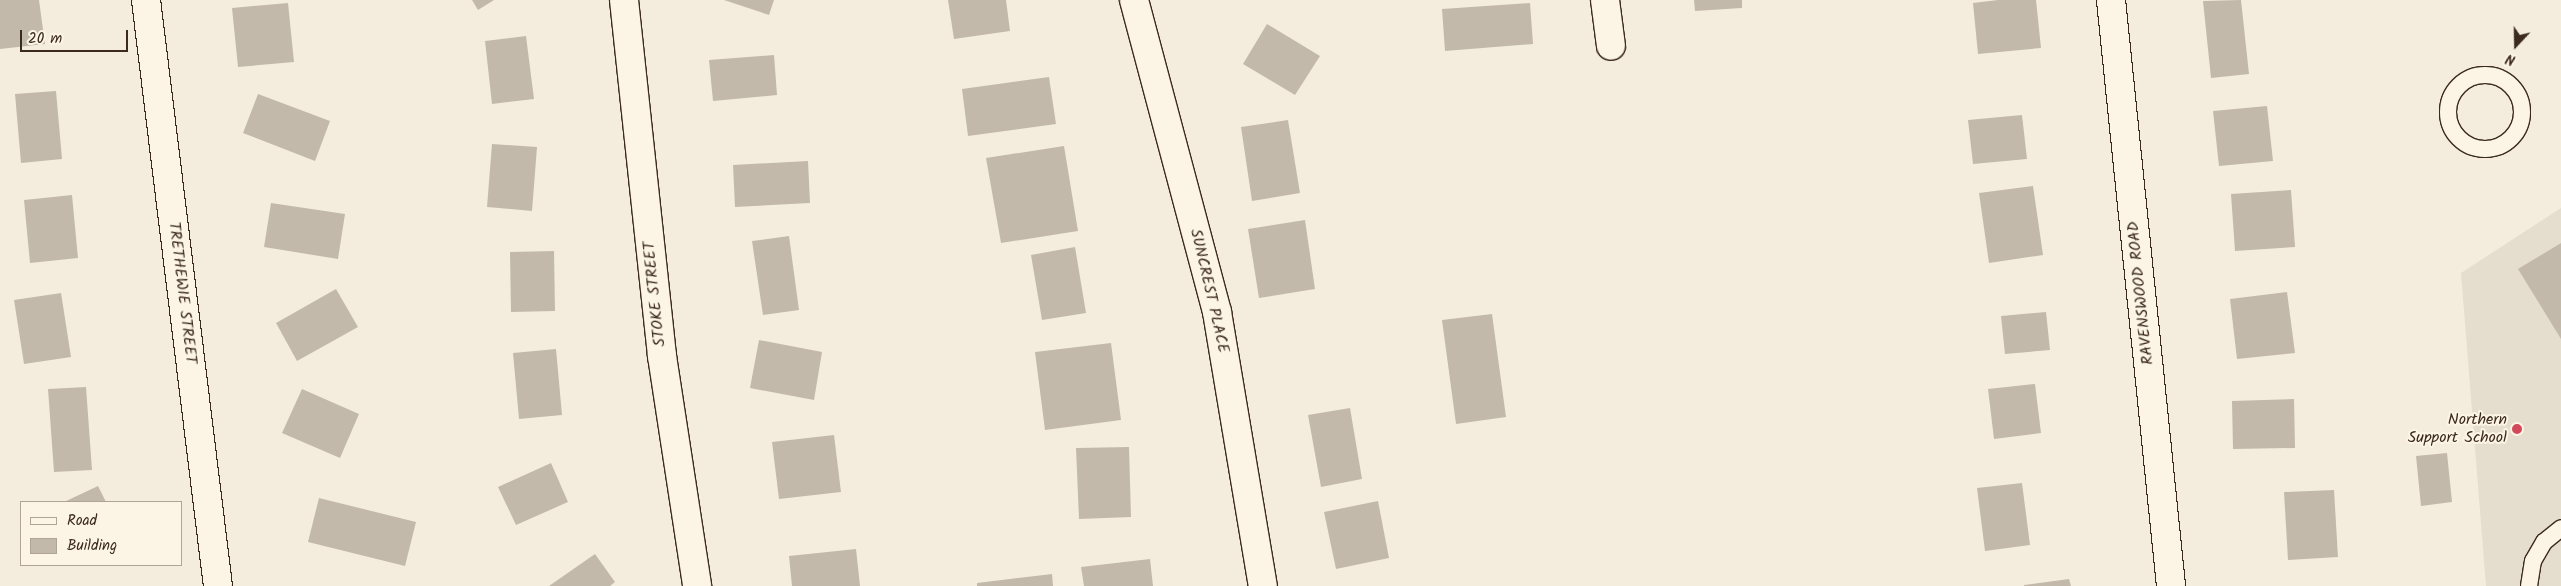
<!DOCTYPE html>
<style>
body{margin:0}
#map{position:relative;width:2561px;height:586px;overflow:hidden;background:#f4eddd;font-family:Kalam,sans-serif}
div>[style]{position:absolute}
[style*='--x']{left:calc(var(--x)*1px);top:calc(var(--y)*1px);width:calc(var(--w)*1px);rotate:calc(var(--a)*1deg)}
.built>*{inset:0;background:#e5ddce}
.building>*{inset:0;background:#c3b9aa}
.roads{filter:drop-shadow(1px 0 #3b2a1e) drop-shadow(-1px 0 #3b2a1e) drop-shadow(0 1px #3b2a1e) drop-shadow(0 -1px #3b2a1e)}
.service>*{height:16px;margin:-8px;padding:0 8px;transform-origin:8px;border-radius:8px;background:#fcf5e5}
.service>.ring{margin:-8px;padding:0;box-sizing:content-box;background:none;border:16px solid #fcf5e5;border-radius:50%}
.minor>*{height:28px;margin:-14px;padding:0 14px;transform-origin:14px;border-radius:14px;background:#fcf5e5}
.tertiary>*{height:28px;margin:-14px;padding:0 14px;transform-origin:14px;border-radius:14px;background:#fcf5e5}
.dots>*{width:14px;height:14px;translate:-50% -50%;box-sizing:border-box;border:2px solid #fcf5e5;border-radius:50%}
span{translate:-50% -50%;white-space:nowrap;text-align:center;line-height:1.15;-webkit-text-stroke:4px #fcf5e5;paint-order:stroke}
.street-label{font-size:16px;color:#3b2a1e}
.poi-label{font-size:16px;color:#3b2a1e}
.right{translate:-100% -50%;text-align:right}
.legend{position:absolute;left:20px;top:501px;width:162px;height:65px;box-sizing:border-box;background:#fcf5e5;border:1px solid #afa495;margin:0;padding:6px 9px;list-style:none;font-size:15px;color:#3b2a1e}
.legend li{display:flex;align-items:center;gap:10px;height:25px}
.legend b{width:25px;border:1px solid #afa495}
.north{position:absolute;left:2491px;top:20px;width:50px;height:50px;-webkit-text-stroke:4px #fcf5e5;paint-order:stroke;rotate:201deg;font-size:14px;font-weight:700;line-height:20px;text-align:center;color:#3b2a1e}
.north::after{content:'';display:block;margin:auto;width:18px;height:22px;background:#3b2a1e;clip-path:polygon(50% 0,100% 100%,50% 72%,0 100%)}
.scale{position:absolute;left:20px;top:30px;width:108px;height:22px;box-sizing:border-box;border:2px solid #3b2a1e;border-top:0;padding-left:6px;font-size:15px;line-height:18px;white-space:nowrap;color:#3b2a1e;-webkit-text-stroke:4px #fcf5e5;paint-order:stroke}
</style>
<div id="map">
<div class="built">
<div style="clip-path:polygon(2561px 208px,2561px 586px,2486px 586px,2461px 273px)"></div>
</div>
<div class="building">
<div style="clip-path:polygon(0 0,39px 0,45px 44px,0 49px)"></div>
<div style="clip-path:polygon(472px 0,494px 0,478px 10px)"></div>
<div style="clip-path:polygon(724px 0,774px 0,769px 15px)"></div>
<div style="clip-path:polygon(948px 0,1006px 0,1010px 31px,954px 39px)"></div>
<div style="clip-path:polygon(1694px 0,1742px 0,1742px 8px,1695px 11px)"></div>
<div style="clip-path:polygon(1998px 0,2036px 0,2041px 48px,1978px 54px,1973px 3px)"></div>
<div style="clip-path:polygon(2241px 0,2249px 74px,2211px 78px,2203px 1px)"></div>
<div style="clip-path:polygon(288px 3px,294px 62px,238px 67px,232px 8px)"></div>
<div style="clip-path:polygon(1530px 3px,1533px 44px,1445px 51px,1442px 9px)"></div>
<div style="clip-path:polygon(1267px 24px,1320px 56px,1295px 95px,1243px 64px)"></div>
<div style="clip-path:polygon(526px 36px,534px 99px,492px 104px,485px 41px)"></div>
<div style="clip-path:polygon(774px 55px,777px 95px,713px 101px,709px 60px)"></div>
<div style="clip-path:polygon(1049px 77px,1056px 124px,968px 136px,962px 89px)"></div>
<div style="clip-path:polygon(56px 91px,62px 159px,21px 163px,15px 94px)"></div>
<div style="clip-path:polygon(258px 94px,330px 121px,315px 161px,243px 133px)"></div>
<div style="clip-path:polygon(2267px 106px,2273px 161px,2219px 166px,2213px 111px)"></div>
<div style="clip-path:polygon(2022px 115px,2027px 159px,1973px 164px,1968px 120px)"></div>
<div style="clip-path:polygon(1288px 120px,1300px 193px,1252px 201px,1241px 127px)"></div>
<div style="clip-path:polygon(492px 144px,537px 147px,532px 211px,487px 207px)"></div>
<div style="clip-path:polygon(1064px 146px,1078px 231px,1001px 243px,986px 158px)"></div>
<div style="clip-path:polygon(808px 161px,810px 203px,735px 207px,733px 165px)"></div>
<div style="clip-path:polygon(2033px 186px,2043px 255px,1989px 263px,1979px 193px)"></div>
<div style="clip-path:polygon(2291px 190px,2295px 247px,2235px 251px,2231px 194px)"></div>
<div style="clip-path:polygon(72px 195px,78px 258px,30px 263px,24px 200px)"></div>
<div style="clip-path:polygon(271px 203px,345px 214px,338px 259px,264px 247px)"></div>
<div style="clip-path:polygon(1305px 220px,1315px 289px,1259px 298px,1248px 229px)"></div>
<div style="clip-path:polygon(789px 236px,799px 310px,763px 315px,752px 241px)"></div>
<div style="clip-path:polygon(2561px 243px,2561px 339px,2518px 269px)"></div>
<div style="clip-path:polygon(1075px 247px,1086px 313px,1042px 320px,1031px 255px)"></div>
<div style="clip-path:polygon(554px 251px,555px 311px,511px 312px,510px 252px)"></div>
<div style="clip-path:polygon(336px 289px,358px 327px,297px 361px,276px 323px)"></div>
<div style="clip-path:polygon(2287px 292px,2295px 353px,2237px 359px,2230px 299px)"></div>
<div style="clip-path:polygon(61px 293px,71px 357px,24px 364px,14px 300px)"></div>
<div style="clip-path:polygon(2046px 312px,2050px 350px,2005px 354px,2001px 316px)"></div>
<div style="clip-path:polygon(1492px 314px,1506px 417px,1456px 424px,1442px 320px)"></div>
<div style="clip-path:polygon(759px 340px,822px 352px,814px 400px,750px 388px)"></div>
<div style="clip-path:polygon(1111px 343px,1121px 420px,1045px 430px,1035px 352px)"></div>
<div style="clip-path:polygon(556px 349px,562px 415px,519px 419px,513px 353px)"></div>
<div style="clip-path:polygon(2035px 384px,2041px 433px,1994px 439px,1988px 389px)"></div>
<div style="clip-path:polygon(86px 387px,92px 470px,54px 472px,48px 389px)"></div>
<div style="clip-path:polygon(302px 389px,359px 414px,340px 458px,282px 433px)"></div>
<div style="clip-path:polygon(2294px 399px,2295px 448px,2233px 449px,2232px 401px)"></div>
<div style="clip-path:polygon(1350px 408px,1362px 479px,1321px 487px,1308px 415px)"></div>
<div style="clip-path:polygon(834px 435px,841px 492px,779px 499px,772px 442px)"></div>
<div style="clip-path:polygon(1129px 447px,1131px 517px,1079px 519px,1076px 448px)"></div>
<div style="clip-path:polygon(2447px 453px,2452px 502px,2421px 506px,2416px 456px)"></div>
<div style="clip-path:polygon(551px 463px,568px 502px,516px 525px,498px 487px)"></div>
<div style="clip-path:polygon(2022px 483px,2030px 545px,1985px 551px,1977px 488px)"></div>
<div style="clip-path:polygon(98px 486px,106px 502px,64px 502px)"></div>
<div style="clip-path:polygon(2334px 490px,2338px 557px,2288px 560px,2284px 492px)"></div>
<div style="clip-path:polygon(319px 498px,416px 522px,405px 566px,308px 542px)"></div>
<div style="clip-path:polygon(1378px 501px,1389px 558px,1336px 569px,1324px 512px)"></div>
<div style="clip-path:polygon(856px 549px,860px 586px,792px 586px,789px 556px)"></div>
<div style="clip-path:polygon(595px 554px,615px 582px,610px 586px,549px 586px)"></div>
<div style="clip-path:polygon(1150px 559px,1153px 586px,1084px 586px,1081px 567px)"></div>
<div style="clip-path:polygon(1052px 574px,1053px 586px,977px 586px,977px 583px)"></div>
<div style="clip-path:polygon(2069px 579px,2071px 586px,2024px 586px,2024px 585px)"></div>
</div>
<div class="roads">
<div class="service">
<div class="ring" style="left:2448px;top:75px;width:58px;height:58px"></div>
<div style="--x:2529;--y:586;--w:25;--a:-81"></div>
<div style="--x:2533;--y:561;--w:22;--a:-60"></div>
<div style="--x:2544;--y:542;--w:22;--a:-39"></div>
</div>
<div class="minor">
<div style="--x:146;--y:0;--w:590;--a:83"></div>
<div style="--x:624;--y:0;--w:358;--a:83.9"></div>
<div style="--x:662;--y:356;--w:233;--a:81.3"></div>
<div style="--x:1134;--y:0;--w:323;--a:75.1"></div>
<div style="--x:1217;--y:312;--w:278;--a:80.5"></div>
<div style="--x:1605;--y:0;--w:46;--a:82.6"></div>
</div>
<div class="tertiary">
<div style="--x:2111;--y:0;--w:589;--a:84.15"></div>
</div>
</div>
<div class="dots">
<div style="left:2517px;top:429px;background:#d1495b"></div>
</div>
<div class="street-label">
<span style="left:1209px;top:291px;rotate:77deg">SUNCREST PLACE</span>
<span style="left:182px;top:293px;rotate:83deg">TRETHEWIE STREET</span>
<span style="left:2141px;top:293px;rotate:-96deg">RAVENSWOOD ROAD</span>
<span style="left:655px;top:294px;rotate:-96deg">STOKE STREET</span>
</div>
<div class="poi-label">
<span class="right" style="left:2507px;top:429px">Northern<br>Support School</span>
</div>
<ul class="legend">
<li><b style="height:6px;background:#fcf5e5"></b>Road</li>
<li><b style="height:14px;background:#c3b9aa"></b>Building</li>
</ul>
<div class="north">N</div>
<div class="scale">20 m</div>
</div>
